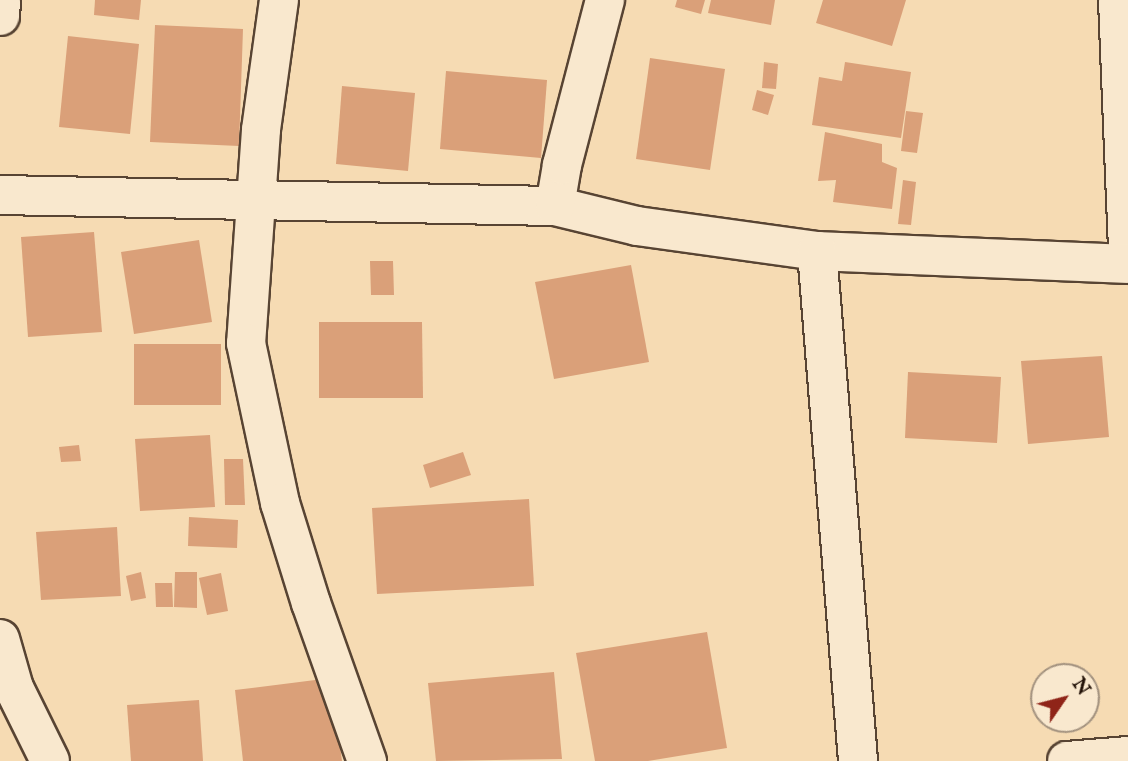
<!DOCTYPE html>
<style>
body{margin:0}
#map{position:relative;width:1128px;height:761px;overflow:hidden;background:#f6dbb3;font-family:"IM FELL English",serif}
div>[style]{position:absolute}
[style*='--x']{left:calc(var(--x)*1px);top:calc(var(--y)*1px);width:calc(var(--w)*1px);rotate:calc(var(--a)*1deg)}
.building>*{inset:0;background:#daa079}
.roads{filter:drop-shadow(2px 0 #584433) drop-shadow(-2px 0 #584433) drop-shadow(0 2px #584433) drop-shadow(0 -2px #584433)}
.street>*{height:38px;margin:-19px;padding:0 19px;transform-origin:19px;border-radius:19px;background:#f9e8ce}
span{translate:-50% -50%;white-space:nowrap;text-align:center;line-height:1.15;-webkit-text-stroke:7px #f9e8ce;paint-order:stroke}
.north{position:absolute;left:1030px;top:663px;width:70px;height:70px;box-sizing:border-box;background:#f9e8ce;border:2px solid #a3927f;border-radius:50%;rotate:55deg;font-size:19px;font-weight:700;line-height:28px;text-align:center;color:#231208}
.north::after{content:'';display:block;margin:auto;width:24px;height:32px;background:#8f2418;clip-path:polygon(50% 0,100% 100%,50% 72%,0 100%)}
</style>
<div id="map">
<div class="building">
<div style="clip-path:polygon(95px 0,141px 0,139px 20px,94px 15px)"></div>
<div style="clip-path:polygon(677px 0,705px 0,701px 14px,675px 7px)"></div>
<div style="clip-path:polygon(711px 0,775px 0,771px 25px,708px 13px)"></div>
<div style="clip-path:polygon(823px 0,906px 0,892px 46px,816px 23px)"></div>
<div style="clip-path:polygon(155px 25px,243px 29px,239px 146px,150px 142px)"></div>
<div style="clip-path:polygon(68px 36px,139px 44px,130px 134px,59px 127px)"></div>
<div style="clip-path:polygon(650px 58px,725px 69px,710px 170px,636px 159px)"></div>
<div style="clip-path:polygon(764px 62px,778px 64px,776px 89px,762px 88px)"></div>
<div style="clip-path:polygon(845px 62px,911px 72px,901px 138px,812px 125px,819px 77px,842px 81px)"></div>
<div style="clip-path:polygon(446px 71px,547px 80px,541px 158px,440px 149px)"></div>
<div style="clip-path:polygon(342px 86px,415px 93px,408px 171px,336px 164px)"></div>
<div style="clip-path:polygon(757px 90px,774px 95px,768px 115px,752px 110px)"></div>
<div style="clip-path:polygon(906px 111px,923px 113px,917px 153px,901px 151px)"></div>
<div style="clip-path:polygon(825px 132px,882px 144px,882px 162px,897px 168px,892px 209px,833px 202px,836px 180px,818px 181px)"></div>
<div style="clip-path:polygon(903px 180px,916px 182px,911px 225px,898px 224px)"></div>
<div style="clip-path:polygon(94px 232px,102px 332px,28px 337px,21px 237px)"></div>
<div style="clip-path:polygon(199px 240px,212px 322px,134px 334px,121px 252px)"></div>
<div style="clip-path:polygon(370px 261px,393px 261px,394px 295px,371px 295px)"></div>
<div style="clip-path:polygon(631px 265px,649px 362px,554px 379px,535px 282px)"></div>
<div style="clip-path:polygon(319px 322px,422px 322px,423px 398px,319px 398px)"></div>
<div style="clip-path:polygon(134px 344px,221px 344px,221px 405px,134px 405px)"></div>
<div style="clip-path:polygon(1102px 356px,1109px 437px,1028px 444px,1021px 361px)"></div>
<div style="clip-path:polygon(908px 372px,1001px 377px,997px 443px,905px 438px)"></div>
<div style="clip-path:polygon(210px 435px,215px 507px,140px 511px,135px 439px)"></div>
<div style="clip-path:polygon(79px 445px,81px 461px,61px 462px,59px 447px)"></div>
<div style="clip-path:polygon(463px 452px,471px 475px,430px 488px,423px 465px)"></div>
<div style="clip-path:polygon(224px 459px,243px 459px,245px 505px,225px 505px)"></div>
<div style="clip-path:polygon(529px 499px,534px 586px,377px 594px,372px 508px)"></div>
<div style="clip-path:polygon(189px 517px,238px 520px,237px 548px,188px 546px)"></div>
<div style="clip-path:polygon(117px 527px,121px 596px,41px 600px,36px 532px)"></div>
<div style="clip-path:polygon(141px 572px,146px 598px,131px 601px,126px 576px)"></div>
<div style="clip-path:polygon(175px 572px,197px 572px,197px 608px,174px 607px)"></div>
<div style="clip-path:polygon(221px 573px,228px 611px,207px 615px,199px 578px)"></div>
<div style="clip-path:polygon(155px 583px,172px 583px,173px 607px,156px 607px)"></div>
<div style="clip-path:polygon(707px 632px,727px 748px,648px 761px,595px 761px,576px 653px)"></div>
<div style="clip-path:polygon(554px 672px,562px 759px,436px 761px,428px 683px)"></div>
<div style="clip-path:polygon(331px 678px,342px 761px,243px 761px,235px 690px)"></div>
<div style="clip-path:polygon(199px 700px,203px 761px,131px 761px,127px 705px)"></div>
</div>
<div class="roads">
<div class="street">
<div style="--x:279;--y:0;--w:131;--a:97.9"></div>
<div style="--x:261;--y:130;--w:214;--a:94"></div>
<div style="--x:246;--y:343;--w:164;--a:78"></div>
<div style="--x:280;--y:503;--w:105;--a:72.8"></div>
<div style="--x:311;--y:603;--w:168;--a:70.5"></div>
<div style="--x:1118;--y:0;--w:244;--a:87.7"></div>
<div style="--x:0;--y:16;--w:16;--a:-86"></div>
<div style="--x:0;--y:195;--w:555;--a:1.14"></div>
<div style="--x:555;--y:206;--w:84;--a:13.7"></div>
<div style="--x:637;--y:226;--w:182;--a:7.9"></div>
<div style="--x:817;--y:251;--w:311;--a:2.4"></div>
<div style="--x:555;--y:206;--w:42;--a:-80.3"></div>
<div style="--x:562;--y:165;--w:171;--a:-75.4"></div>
<div style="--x:817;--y:251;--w:512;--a:85.4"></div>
<div style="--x:0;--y:639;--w:51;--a:74.1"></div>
<div style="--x:14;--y:688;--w:81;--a:63.7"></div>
<div style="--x:1067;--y:761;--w:61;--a:-4.7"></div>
</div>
</div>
<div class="north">N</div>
</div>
